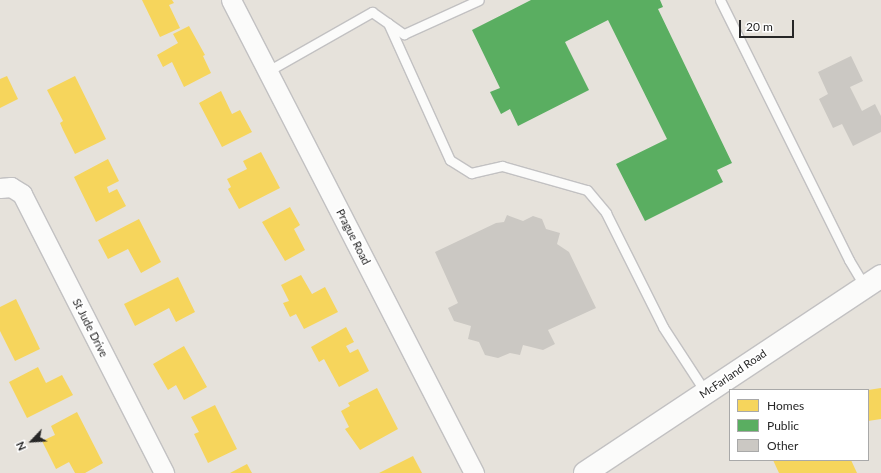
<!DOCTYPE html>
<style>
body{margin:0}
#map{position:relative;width:881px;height:473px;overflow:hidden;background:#e6e2db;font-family:Lato,sans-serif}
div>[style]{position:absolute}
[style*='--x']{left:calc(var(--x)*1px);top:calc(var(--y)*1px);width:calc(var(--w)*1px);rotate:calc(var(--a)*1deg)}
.homes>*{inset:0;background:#f6d55c}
.public>*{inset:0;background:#5aae61}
.building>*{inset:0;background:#cbc8c3}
.roads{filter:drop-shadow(1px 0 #c2c1c2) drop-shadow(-1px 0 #c2c1c2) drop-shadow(0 1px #c2c1c2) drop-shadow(0 -1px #c2c1c2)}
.service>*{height:9px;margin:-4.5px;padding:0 4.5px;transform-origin:4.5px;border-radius:4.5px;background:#fbfbfa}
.minor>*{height:19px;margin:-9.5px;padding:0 9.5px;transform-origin:9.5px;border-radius:9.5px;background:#fbfbfa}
.tertiary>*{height:22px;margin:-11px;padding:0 11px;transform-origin:11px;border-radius:11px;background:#fbfbfa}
span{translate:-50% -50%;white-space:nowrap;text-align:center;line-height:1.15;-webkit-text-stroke:4px #fff;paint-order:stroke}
.street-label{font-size:11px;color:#272727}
.legend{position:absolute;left:729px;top:389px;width:140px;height:72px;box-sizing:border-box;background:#fff;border:1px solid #a9a9a9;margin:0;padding:5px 7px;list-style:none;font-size:12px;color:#272727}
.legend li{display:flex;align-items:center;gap:8px;height:20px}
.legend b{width:20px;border:1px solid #a9a9a9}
.north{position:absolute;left:12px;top:421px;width:40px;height:40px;-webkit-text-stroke:3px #fff;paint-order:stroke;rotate:245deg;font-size:11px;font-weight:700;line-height:16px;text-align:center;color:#272727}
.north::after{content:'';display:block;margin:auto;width:14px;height:18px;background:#272727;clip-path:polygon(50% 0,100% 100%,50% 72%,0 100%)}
.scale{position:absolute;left:739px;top:20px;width:55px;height:18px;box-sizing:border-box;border:2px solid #272727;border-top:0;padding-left:5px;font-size:12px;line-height:14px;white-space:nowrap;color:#272727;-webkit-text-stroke:3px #fff;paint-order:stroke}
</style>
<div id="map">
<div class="homes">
<div style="clip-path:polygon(142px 0,172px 0,174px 3px,169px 5px,180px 28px,160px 37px)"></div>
<div style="clip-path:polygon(189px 26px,205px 55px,203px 56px,211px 73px,184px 87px,172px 62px,163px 67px,157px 55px,178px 43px,173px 34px)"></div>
<div style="clip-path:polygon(7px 76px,18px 99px,0 108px,0 79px)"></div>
<div style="clip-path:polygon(75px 76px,106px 139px,75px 154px,63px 130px,60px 123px,63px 121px,47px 90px)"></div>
<div style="clip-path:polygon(221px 91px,232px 114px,240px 110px,252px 132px,222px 147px,199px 103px)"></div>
<div style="clip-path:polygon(261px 152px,280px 188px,239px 209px,228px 189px,231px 187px,227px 179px,247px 169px,243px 161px)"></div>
<div style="clip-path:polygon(108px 159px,119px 181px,107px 187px,109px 193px,117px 189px,126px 206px,96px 222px,74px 177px)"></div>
<div style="clip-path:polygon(290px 207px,300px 225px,294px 229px,305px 250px,285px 261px,262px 222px)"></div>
<div style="clip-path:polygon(139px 219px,161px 262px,141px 273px,128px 249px,108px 259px,98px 240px)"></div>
<div style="clip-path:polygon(301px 275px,312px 294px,325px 287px,338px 312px,304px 329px,296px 314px,290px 317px,283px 303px,289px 301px,281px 285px)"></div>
<div style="clip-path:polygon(178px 277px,195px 312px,176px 322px,169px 308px,135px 326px,124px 304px)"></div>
<div style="clip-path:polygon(16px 299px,40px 349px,15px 361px,0 331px,0 307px)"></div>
<div style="clip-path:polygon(346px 327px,354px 342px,346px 346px,350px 353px,358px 349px,369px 371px,339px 387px,324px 359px,319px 362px,311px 347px)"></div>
<div style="clip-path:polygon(184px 346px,207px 387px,184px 400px,176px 385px,168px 390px,153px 364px)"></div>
<div style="clip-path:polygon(38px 367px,46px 383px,62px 375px,73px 395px,27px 418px,9px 382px)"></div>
<div style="clip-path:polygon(377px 388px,398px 429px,360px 450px,345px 429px,349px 427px,341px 411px,350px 406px,348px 403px)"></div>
<div style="clip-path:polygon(881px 388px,881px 419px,868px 421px,868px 390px)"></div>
<div style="clip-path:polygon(215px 405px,237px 449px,208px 463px,194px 434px,199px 432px,191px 417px)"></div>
<div style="clip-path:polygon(77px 412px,103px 463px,85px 473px,75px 473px,69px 462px,56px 469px,42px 441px,55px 435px,51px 426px)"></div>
<div style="clip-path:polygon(413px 456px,422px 473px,379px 473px)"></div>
<div style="clip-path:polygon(773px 460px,851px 460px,857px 473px,779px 473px)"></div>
<div style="clip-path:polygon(247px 464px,252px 473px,230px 473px)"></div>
</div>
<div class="public">
<div style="clip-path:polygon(531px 0,660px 0,663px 7px,658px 9px,732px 163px,717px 170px,723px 182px,645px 221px,616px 164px,667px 139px,608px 20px,565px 42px,589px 90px,518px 126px,510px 109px,501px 114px,490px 92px,500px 88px,472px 30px)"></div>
</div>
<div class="building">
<div style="clip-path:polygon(851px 56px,863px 81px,850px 87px,862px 111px,875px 104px,881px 116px,881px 132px,853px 146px,842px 124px,833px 128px,819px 99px,828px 94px,818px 72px)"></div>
<div style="clip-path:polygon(507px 215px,523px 221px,533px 216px,542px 219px,546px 229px,560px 233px,557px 244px,569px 252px,596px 308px,548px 330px,555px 344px,543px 350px,523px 345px,520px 355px,510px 353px,498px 358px,485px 355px,479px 342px,468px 339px,471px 326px,454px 321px,448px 308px,458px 303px,435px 252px,496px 223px,504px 222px)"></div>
</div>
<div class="roads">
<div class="service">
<div style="--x:720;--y:0;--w:290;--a:63.6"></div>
<div style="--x:849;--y:260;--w:31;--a:59"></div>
<div style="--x:388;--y:23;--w:150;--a:65.7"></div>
<div style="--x:450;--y:160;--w:25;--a:32"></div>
<div style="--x:471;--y:173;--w:32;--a:-13"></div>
<div style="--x:502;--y:166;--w:88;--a:15.8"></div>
<div style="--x:587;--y:190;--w:30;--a:50"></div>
<div style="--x:606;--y:213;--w:127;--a:63.4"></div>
<div style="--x:663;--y:327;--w:79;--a:56.9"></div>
<div style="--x:268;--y:71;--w:120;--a:-29.6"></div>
<div style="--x:372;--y:12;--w:39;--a:35"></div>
<div style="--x:404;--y:34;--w:82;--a:-24.4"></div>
</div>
<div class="minor">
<div style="--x:231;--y:0;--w:532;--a:62.81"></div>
<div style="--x:0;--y:188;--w:11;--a:-5"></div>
<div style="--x:11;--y:187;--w:13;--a:32"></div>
<div style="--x:22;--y:194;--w:313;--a:63"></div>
</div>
<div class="tertiary">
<div style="--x:585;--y:473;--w:356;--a:-33.6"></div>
</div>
</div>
<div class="street-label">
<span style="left:353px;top:237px;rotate:63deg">Prague Road</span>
<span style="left:90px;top:328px;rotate:63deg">St Jude Drive</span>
<span style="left:733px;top:374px;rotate:-34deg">McFarland Road</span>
</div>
<ul class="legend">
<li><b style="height:11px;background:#f6d55c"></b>Homes</li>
<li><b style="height:11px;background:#5aae61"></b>Public</li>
<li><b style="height:11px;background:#cbc8c3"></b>Other</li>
</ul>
<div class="north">N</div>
<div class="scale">20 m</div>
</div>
